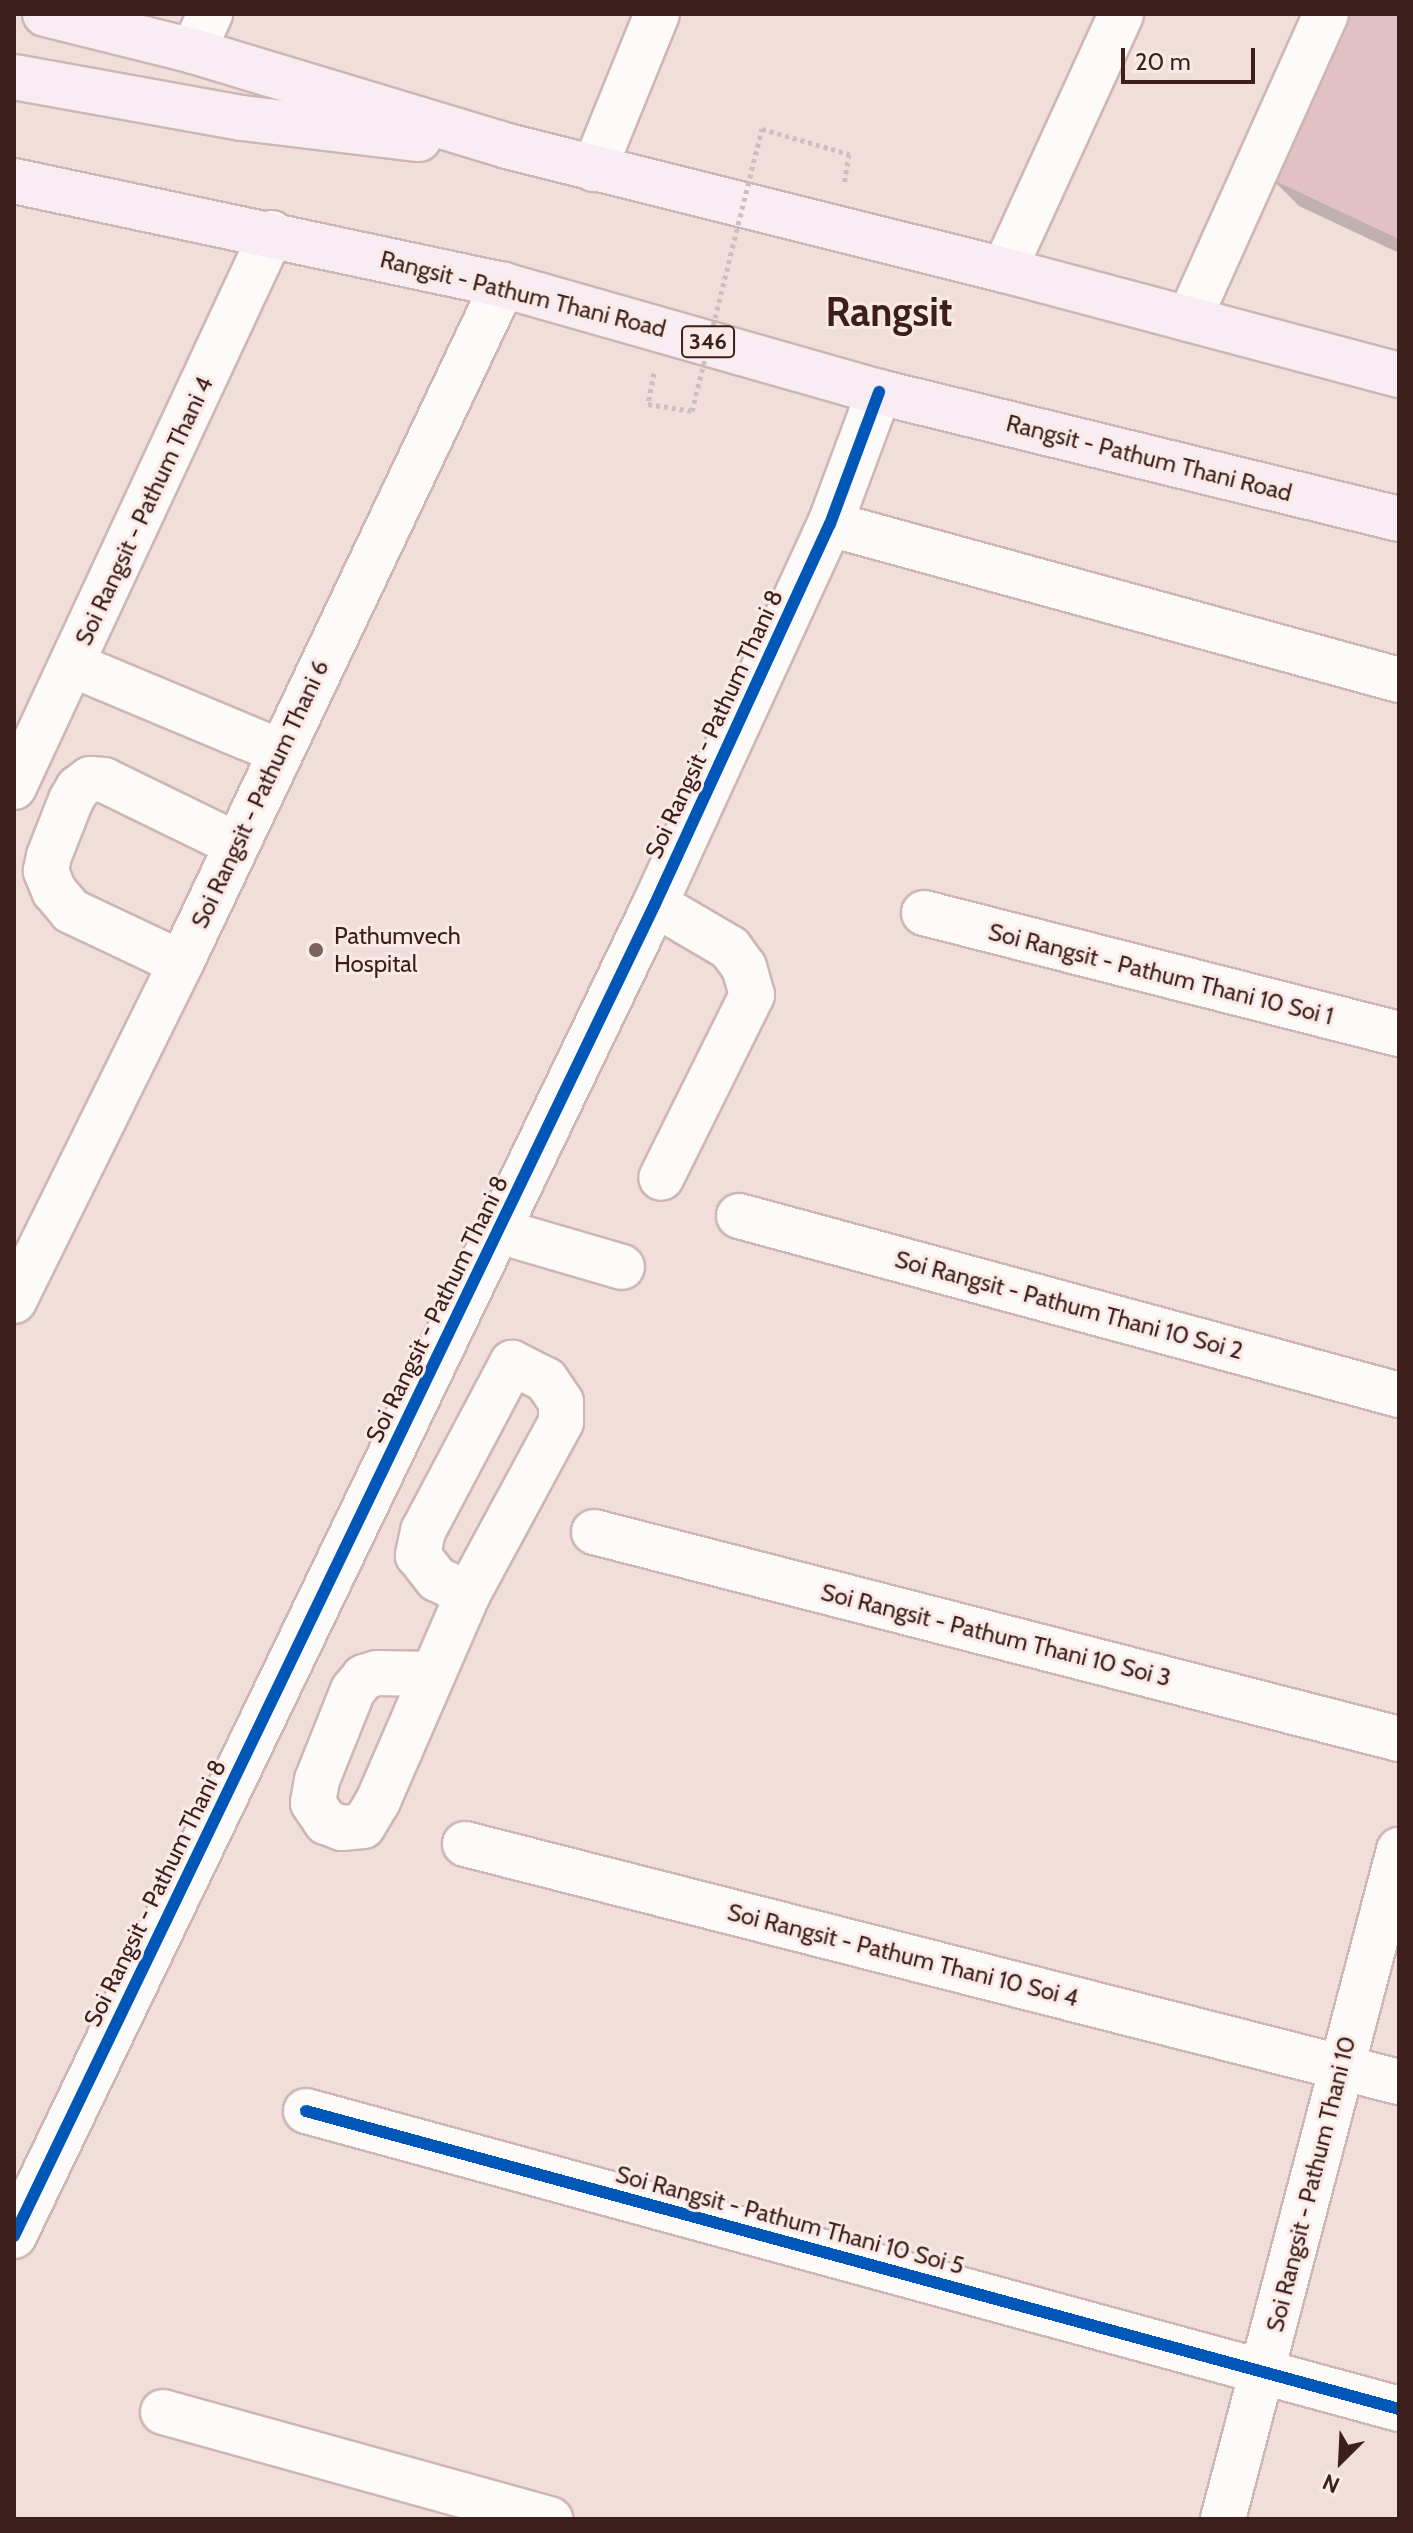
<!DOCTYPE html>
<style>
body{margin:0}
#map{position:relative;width:1413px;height:2533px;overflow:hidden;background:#f1dedb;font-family:Cabin,sans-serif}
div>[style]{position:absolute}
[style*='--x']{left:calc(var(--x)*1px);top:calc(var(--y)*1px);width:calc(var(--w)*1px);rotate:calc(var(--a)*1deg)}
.shadow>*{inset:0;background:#0003}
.building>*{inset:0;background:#e2c1c4}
.path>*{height:5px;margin-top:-2.5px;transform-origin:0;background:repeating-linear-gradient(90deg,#cac0bf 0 4px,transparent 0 8px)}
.roads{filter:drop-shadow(2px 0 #cdb6b3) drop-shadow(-2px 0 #cdb6b3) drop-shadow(0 2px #cdb6b3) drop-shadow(0 -2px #cdb6b3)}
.minor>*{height:44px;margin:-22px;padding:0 22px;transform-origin:22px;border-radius:22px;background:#fdfafa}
.major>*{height:44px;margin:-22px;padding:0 22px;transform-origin:22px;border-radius:22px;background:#f7edf3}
.path-bridge>*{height:5px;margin-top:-2.5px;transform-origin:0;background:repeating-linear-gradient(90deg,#cac0bf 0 4px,transparent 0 8px)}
.cycleway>*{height:12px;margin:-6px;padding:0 6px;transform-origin:6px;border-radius:6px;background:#0057b8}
.dots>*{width:22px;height:22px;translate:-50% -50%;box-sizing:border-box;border:4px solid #faeae7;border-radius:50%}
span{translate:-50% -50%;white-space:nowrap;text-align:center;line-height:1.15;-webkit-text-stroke:6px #faeae7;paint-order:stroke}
.shield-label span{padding:2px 6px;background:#faeae7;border:2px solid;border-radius:6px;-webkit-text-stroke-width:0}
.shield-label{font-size:22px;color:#3c1f1b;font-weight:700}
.street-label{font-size:24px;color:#3c1f1b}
.poi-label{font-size:24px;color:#3c1f1b}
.left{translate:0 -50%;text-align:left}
.town-label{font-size:40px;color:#3c1f1b;font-weight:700}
.frame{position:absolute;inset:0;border:16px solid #3c1f1b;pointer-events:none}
.north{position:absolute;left:1301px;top:2421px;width:80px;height:80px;-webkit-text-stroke:6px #faeae7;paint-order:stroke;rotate:204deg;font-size:22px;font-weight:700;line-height:32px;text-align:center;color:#3c1f1b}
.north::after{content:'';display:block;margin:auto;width:28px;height:36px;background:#3c1f1b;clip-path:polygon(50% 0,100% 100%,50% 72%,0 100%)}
.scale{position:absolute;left:1121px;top:48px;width:134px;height:36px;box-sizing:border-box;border:4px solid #3c1f1b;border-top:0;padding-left:10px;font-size:24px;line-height:28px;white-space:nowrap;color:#3c1f1b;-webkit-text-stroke:6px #faeae7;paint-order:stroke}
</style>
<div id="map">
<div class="shadow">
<div style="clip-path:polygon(1399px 14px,1399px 253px,1299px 206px,1270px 177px)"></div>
</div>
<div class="building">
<div style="clip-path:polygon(1343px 14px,1399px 14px,1399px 239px,1267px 177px)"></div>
</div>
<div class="path">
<div style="--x:762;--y:129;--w:91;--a:16"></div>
<div style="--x:849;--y:154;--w:31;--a:99"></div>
<div style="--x:654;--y:373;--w:32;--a:101"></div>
<div style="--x:648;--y:404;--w:45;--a:9"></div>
</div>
<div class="roads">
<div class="minor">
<div style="--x:193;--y:51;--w:41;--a:-65.3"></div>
<div style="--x:594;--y:169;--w:167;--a:-67.9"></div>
<div style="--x:1004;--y:270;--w:281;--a:-65.4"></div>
<div style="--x:1189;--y:319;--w:334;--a:-65.8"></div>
<div style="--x:830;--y:524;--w:590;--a:15.33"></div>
<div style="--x:73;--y:665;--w:223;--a:22.7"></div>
<div style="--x:14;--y:787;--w:611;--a:-65.03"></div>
<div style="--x:655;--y:904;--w:87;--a:30.4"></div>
<div style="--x:730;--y:948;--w:24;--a:54"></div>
<div style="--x:744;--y:967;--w:29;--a:74"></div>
<div style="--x:752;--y:995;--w:204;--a:116.4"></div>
<div style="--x:924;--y:913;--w:490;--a:14.3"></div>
<div style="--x:181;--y:963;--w:122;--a:-154.7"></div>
<div style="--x:71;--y:911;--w:26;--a:-130"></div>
<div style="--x:54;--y:891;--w:22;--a:-112"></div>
<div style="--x:46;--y:871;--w:15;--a:-79"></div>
<div style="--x:49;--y:856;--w:60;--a:-68.6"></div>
<div style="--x:71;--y:800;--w:14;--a:-60"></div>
<div style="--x:78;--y:788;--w:15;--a:-37"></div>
<div style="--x:90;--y:779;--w:14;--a:4"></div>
<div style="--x:104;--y:780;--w:146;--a:26"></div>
<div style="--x:739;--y:1216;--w:684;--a:15.17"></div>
<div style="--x:499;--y:1231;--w:128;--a:16.3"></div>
<div style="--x:14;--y:1301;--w:377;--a:-63.7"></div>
<div style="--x:181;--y:963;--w:751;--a:-64.6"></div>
<div style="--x:594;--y:1532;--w:831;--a:14.42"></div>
<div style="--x:430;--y:1674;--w:53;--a:-178.9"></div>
<div style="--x:377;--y:1673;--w:14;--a:163"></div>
<div style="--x:364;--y:1677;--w:17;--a:130"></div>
<div style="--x:353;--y:1690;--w:97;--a:111.8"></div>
<div style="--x:317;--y:1780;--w:23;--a:100"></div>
<div style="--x:313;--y:1803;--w:23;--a:56"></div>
<div style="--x:326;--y:1822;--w:17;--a:21"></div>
<div style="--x:342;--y:1828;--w:21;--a:-5"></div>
<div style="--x:363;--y:1826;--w:29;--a:-59"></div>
<div style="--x:378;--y:1801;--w:226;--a:-66.5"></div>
<div style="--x:468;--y:1594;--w:196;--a:-61.6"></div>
<div style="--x:561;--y:1422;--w:20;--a:-90"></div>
<div style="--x:561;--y:1402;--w:27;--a:-124"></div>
<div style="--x:546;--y:1380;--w:38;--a:-153"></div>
<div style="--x:512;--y:1363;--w:190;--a:117.9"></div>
<div style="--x:423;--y:1531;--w:25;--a:102"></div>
<div style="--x:418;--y:1555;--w:31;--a:52"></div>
<div style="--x:437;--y:1579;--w:34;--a:26"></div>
<div style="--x:465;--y:1844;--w:964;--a:14.3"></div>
<div style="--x:306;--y:2111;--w:1133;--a:15.25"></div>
<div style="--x:14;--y:2236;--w:1478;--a:-64.3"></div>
<div style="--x:655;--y:904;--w:418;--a:-65.3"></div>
<div style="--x:830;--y:524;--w:141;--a:-69.6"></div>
<div style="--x:163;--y:2412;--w:402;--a:15.5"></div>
<div style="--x:1223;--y:2519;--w:692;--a:-75.26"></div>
</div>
<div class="major">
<div style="--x:45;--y:14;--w:153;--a:14"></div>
<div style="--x:193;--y:51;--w:328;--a:16.8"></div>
<div style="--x:507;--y:146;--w:512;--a:14.01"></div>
<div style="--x:1004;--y:270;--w:409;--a:14.9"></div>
<div style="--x:14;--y:77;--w:232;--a:10.2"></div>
<div style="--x:242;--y:118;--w:178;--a:6.8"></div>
<div style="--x:14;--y:181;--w:500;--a:12"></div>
<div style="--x:503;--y:285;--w:391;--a:15.9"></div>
<div style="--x:879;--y:392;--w:535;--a:13.72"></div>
</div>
</div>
<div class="path-bridge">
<div style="--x:692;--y:411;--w:291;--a:-76.1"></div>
</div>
<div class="cycleway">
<div style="--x:306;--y:2111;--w:1133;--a:15.25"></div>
<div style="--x:14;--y:2236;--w:1478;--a:-64.3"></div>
<div style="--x:655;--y:904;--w:418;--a:-65.3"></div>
<div style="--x:830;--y:524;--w:141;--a:-69.6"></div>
</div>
<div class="dots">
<div style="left:316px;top:950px;background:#7b625e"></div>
</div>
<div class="shield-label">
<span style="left:708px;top:342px">346</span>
</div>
<div class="street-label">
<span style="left:523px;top:294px;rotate:14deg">Rangsit - Pathum Thani Road</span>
<span style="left:1149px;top:458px;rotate:14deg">Rangsit - Pathum Thani Road</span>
<span style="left:144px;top:511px;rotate:-65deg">Soi Rangsit - Pathum Thani 4</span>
<span style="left:714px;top:724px;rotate:-65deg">Soi Rangsit - Pathum Thani 8</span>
<span style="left:260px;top:794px;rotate:-65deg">Soi Rangsit - Pathum Thani 6</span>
<span style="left:1161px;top:974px;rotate:14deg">Soi Rangsit - Pathum Thani 10 Soi 1</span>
<span style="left:1069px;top:1305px;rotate:15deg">Soi Rangsit - Pathum Thani 10 Soi 2</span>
<span style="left:437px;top:1309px;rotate:-64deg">Soi Rangsit - Pathum Thani 8</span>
<span style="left:996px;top:1635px;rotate:14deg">Soi Rangsit - Pathum Thani 10 Soi 3</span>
<span style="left:155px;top:1893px;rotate:-64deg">Soi Rangsit - Pathum Thani 8</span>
<span style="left:903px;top:1955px;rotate:14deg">Soi Rangsit - Pathum Thani 10 Soi 4</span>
<span style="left:1311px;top:2184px;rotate:-76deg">Soi Rangsit - Pathum Thani 10</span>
<span style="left:790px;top:2220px;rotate:15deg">Soi Rangsit - Pathum Thani 10 Soi 5</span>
</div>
<div class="poi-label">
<span class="left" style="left:334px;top:950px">Pathumvech<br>Hospital</span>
</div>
<div class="town-label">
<span style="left:889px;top:312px">Rangsit</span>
</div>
<div class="frame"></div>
<div class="north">N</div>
<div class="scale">20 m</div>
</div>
